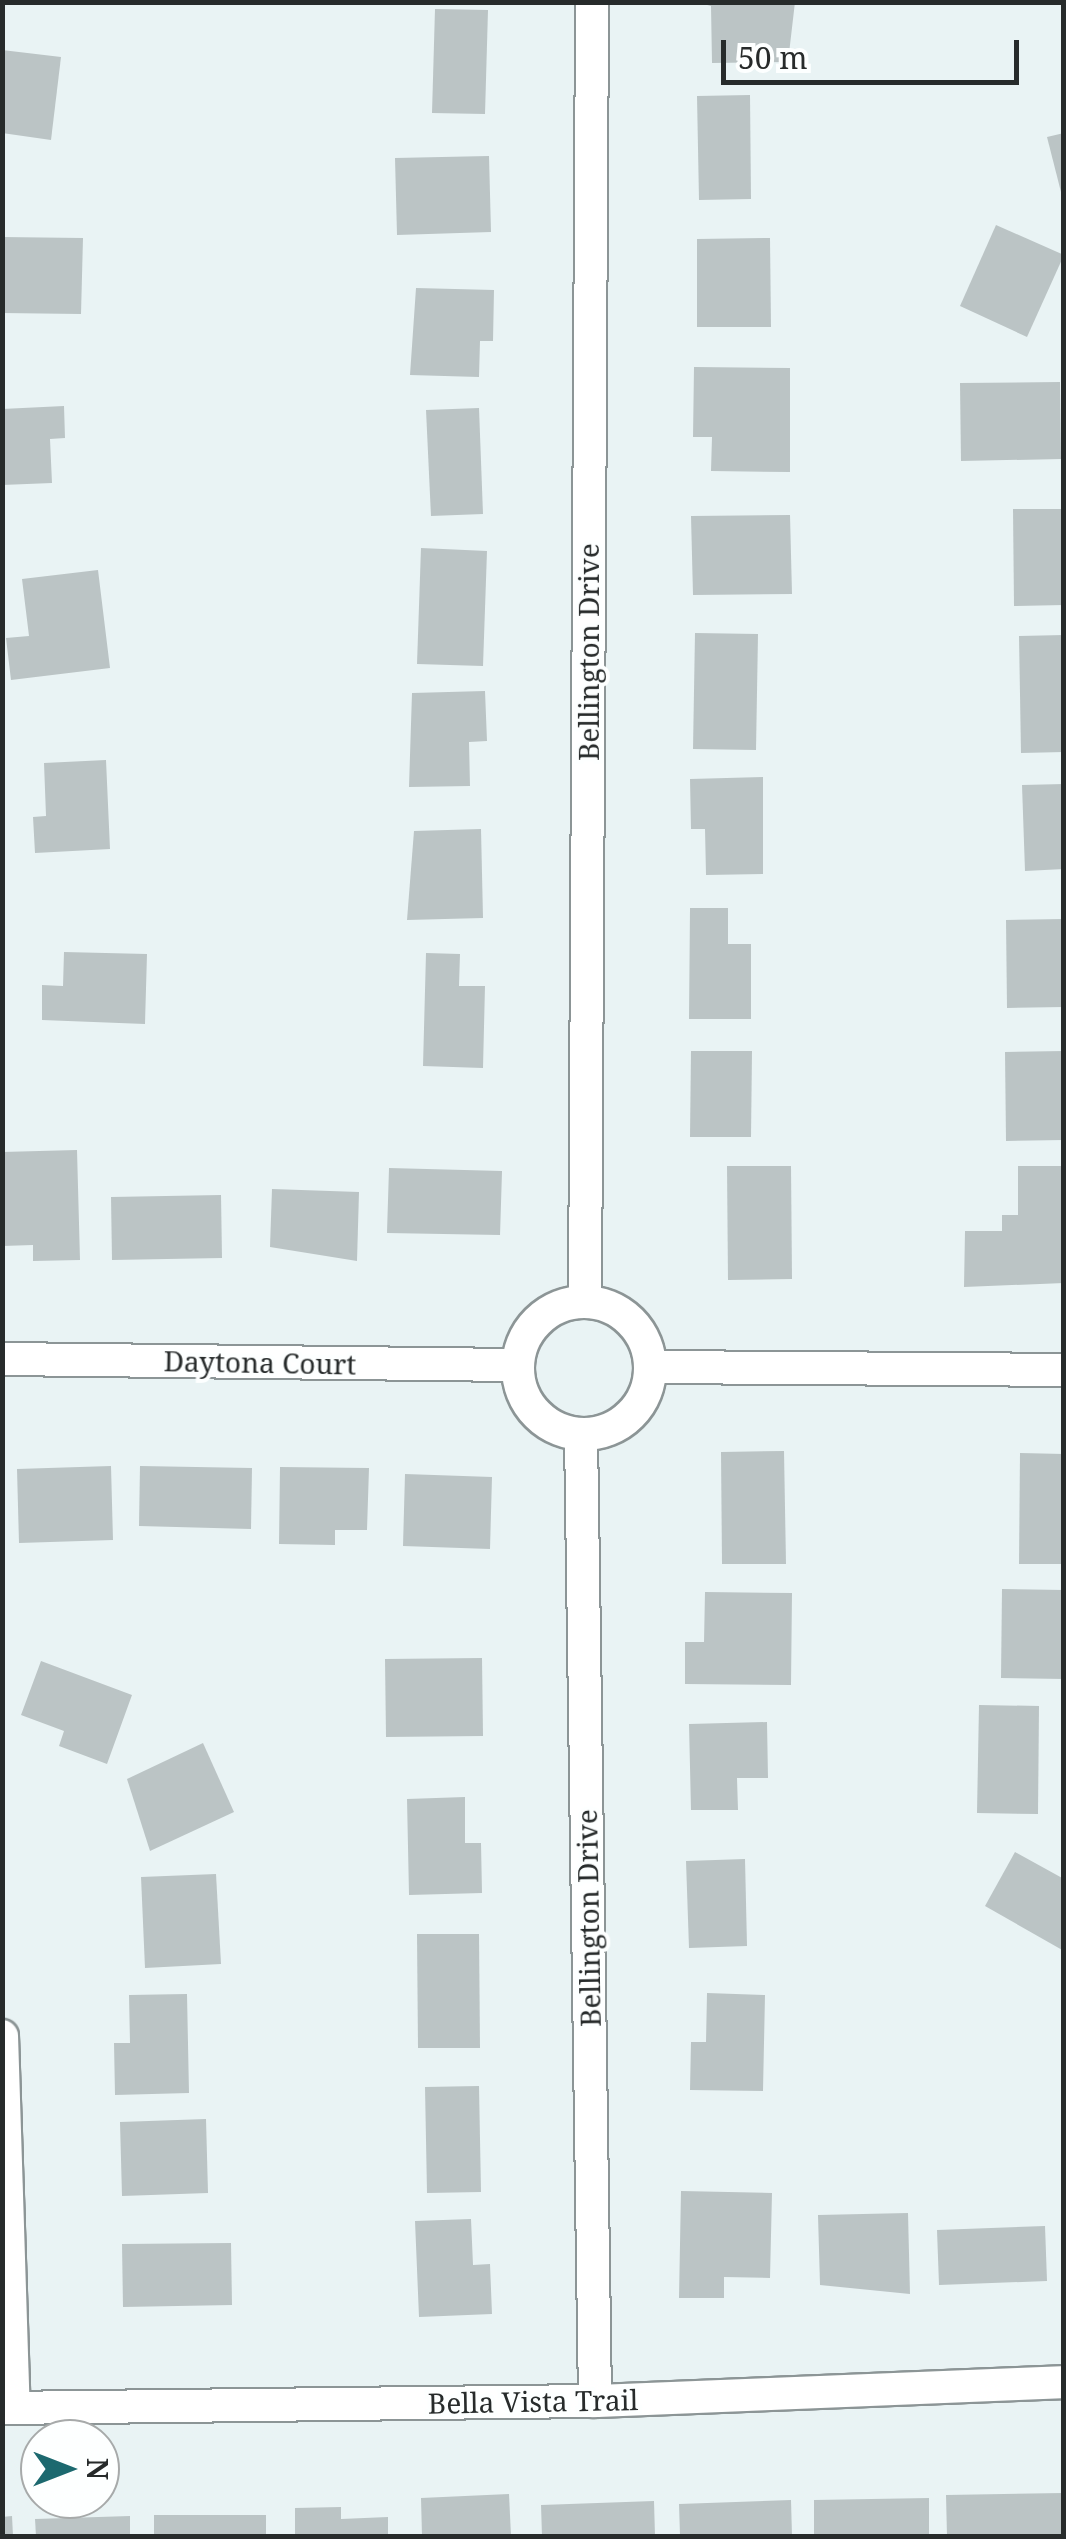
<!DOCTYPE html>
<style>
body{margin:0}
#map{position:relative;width:1066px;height:2539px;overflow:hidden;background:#e9f3f4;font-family:"Noto Serif",serif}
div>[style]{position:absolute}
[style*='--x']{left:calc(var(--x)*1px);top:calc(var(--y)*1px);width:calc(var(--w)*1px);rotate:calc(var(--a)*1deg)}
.building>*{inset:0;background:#bbc4c5}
.roads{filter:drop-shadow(2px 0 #8c9596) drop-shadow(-2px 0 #8c9596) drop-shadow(0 2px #8c9596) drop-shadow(0 -2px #8c9596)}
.minor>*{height:32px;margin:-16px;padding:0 16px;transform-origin:16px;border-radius:16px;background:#fff}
.minor>.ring{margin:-16px;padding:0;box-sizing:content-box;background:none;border:32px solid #fff;border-radius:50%}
span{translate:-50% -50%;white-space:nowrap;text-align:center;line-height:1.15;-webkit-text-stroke:8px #fdffff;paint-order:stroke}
.street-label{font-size:28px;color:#272b2b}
.frame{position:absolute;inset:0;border:5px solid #272b2b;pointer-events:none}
.north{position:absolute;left:20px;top:2419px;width:100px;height:100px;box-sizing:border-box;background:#fdffff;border:2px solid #a7aaaa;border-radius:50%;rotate:90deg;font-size:28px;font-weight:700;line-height:40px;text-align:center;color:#272b2b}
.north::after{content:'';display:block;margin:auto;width:35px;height:45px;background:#1c696f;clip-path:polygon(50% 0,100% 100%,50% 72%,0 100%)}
.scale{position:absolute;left:721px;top:40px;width:298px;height:45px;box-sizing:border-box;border:5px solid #272b2b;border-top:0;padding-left:12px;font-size:30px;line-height:35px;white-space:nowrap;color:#272b2b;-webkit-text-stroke:8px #fdffff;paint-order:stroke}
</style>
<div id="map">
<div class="building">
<div style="clip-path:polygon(696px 2px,795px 2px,788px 62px,712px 63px,711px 6px)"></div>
<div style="clip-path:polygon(435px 9px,488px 10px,485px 114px,432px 113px)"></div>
<div style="clip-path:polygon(2px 50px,61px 57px,51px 140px,2px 133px)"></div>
<div style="clip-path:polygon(750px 95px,751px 199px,699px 200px,697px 96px)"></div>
<div style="clip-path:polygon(1064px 133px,1064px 196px,1062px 196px,1047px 137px)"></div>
<div style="clip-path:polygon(489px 156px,491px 232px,397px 235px,395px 158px)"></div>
<div style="clip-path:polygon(996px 225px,1064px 255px,1027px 337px,960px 306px)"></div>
<div style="clip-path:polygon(2px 237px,83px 238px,81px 314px,2px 313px)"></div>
<div style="clip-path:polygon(770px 238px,771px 327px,697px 327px,697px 239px)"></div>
<div style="clip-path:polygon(416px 288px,494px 290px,493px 341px,480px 341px,479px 377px,410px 375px)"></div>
<div style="clip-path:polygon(694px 367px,790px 368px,790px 472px,711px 471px,712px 437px,693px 437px)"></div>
<div style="clip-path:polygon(1060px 382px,1061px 459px,961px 461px,960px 383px)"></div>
<div style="clip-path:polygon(64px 406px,65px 438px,50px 439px,52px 483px,2px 485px,2px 409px)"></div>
<div style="clip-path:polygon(479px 408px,483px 514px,431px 516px,426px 410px)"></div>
<div style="clip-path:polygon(1013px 509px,1064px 509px,1064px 605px,1014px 606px)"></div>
<div style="clip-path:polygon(790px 515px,792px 594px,693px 595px,691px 516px)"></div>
<div style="clip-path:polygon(421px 548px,487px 551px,483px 666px,417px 664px)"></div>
<div style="clip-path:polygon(98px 570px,110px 668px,11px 680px,6px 638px,29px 636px,22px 579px)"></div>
<div style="clip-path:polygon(695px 633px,758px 634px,756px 750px,693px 749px)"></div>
<div style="clip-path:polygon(1064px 635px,1064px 752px,1021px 753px,1019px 636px)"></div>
<div style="clip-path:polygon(485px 691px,487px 741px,469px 742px,470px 786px,409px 787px,412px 693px)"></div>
<div style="clip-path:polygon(106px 760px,110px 849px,35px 853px,33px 817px,46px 816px,44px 763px)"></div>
<div style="clip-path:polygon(763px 777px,763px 874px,706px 875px,705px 829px,691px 829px,690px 779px)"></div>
<div style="clip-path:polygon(1064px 784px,1064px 869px,1025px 871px,1022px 785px)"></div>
<div style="clip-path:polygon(481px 829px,483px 918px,407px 920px,414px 831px)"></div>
<div style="clip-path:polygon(690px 908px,728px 908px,728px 944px,751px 944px,751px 1019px,689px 1019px)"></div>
<div style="clip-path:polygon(1064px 919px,1064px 1007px,1007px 1008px,1006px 920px)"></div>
<div style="clip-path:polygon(64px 952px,147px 954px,145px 1024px,42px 1020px,42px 985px,63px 986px)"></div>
<div style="clip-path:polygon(426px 953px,460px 954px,459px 986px,485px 986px,483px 1068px,423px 1066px)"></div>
<div style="clip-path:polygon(691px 1051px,752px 1051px,751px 1137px,690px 1137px)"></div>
<div style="clip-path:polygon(1064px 1051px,1064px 1140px,1006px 1141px,1005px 1052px)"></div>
<div style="clip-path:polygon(77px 1150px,80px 1260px,33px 1261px,33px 1245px,2px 1246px,2px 1152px)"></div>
<div style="clip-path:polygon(727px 1166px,791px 1166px,792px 1279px,728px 1280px)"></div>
<div style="clip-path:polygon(1018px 1166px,1064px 1166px,1064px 1283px,964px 1287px,965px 1231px,1002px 1231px,1002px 1215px,1018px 1215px)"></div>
<div style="clip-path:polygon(389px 1168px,502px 1171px,500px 1235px,387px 1233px)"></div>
<div style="clip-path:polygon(272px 1189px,359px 1192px,357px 1261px,270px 1247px)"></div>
<div style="clip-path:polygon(221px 1195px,222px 1258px,112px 1260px,111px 1197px)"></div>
<div style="clip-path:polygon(784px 1451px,786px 1564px,722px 1564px,721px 1452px)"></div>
<div style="clip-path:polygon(1020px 1453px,1064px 1454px,1064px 1564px,1019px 1564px)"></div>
<div style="clip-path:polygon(111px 1466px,113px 1540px,19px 1543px,17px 1469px)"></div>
<div style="clip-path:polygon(140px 1466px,252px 1468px,251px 1529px,139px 1526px)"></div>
<div style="clip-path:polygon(280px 1467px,369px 1468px,367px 1530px,335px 1530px,335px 1545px,279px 1544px)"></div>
<div style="clip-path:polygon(405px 1474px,492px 1477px,490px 1549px,403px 1546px)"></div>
<div style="clip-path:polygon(1002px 1589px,1064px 1590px,1064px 1679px,1001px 1678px)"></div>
<div style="clip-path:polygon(705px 1592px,792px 1593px,791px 1685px,685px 1684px,685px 1642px,704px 1642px)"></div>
<div style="clip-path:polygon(482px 1658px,483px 1736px,386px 1737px,385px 1659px)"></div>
<div style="clip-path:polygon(41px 1661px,132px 1695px,107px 1764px,59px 1746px,64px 1731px,21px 1715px)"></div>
<div style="clip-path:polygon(979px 1705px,1039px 1706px,1038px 1814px,977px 1813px)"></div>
<div style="clip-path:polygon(767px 1722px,768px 1778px,737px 1778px,738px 1810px,691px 1810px,689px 1724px)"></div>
<div style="clip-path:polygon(203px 1743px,234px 1812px,150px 1851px,127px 1779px)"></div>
<div style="clip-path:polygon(465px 1797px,465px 1843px,481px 1843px,482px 1893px,409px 1895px,407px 1799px)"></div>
<div style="clip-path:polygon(1015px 1852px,1064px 1879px,1064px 1951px,985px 1906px)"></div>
<div style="clip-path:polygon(745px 1859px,747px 1946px,689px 1948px,686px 1861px)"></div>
<div style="clip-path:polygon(216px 1874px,221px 1964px,145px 1968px,141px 1877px)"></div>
<div style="clip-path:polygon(417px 1934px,479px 1934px,480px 2048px,418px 2048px)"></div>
<div style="clip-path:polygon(707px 1993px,765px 1995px,763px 2091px,690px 2090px,691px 2042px,706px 2042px)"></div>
<div style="clip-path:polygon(187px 1994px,189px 2093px,115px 2095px,114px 2043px,130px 2043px,129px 1995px)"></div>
<div style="clip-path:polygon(479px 2086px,481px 2192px,427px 2193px,425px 2087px)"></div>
<div style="clip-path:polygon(206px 2119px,208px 2193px,122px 2196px,120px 2122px)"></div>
<div style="clip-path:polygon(681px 2191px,772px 2193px,770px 2278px,724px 2277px,724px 2298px,679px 2298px)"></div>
<div style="clip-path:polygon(908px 2213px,910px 2294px,820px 2285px,818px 2215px)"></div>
<div style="clip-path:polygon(471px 2219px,473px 2265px,490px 2264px,492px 2314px,419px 2317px,415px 2221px)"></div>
<div style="clip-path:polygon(1045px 2226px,1047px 2281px,939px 2285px,937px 2230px)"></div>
<div style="clip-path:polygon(231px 2243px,232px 2305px,123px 2307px,122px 2244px)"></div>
<div style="clip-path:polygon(1063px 2493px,1064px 2536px,947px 2536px,946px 2495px)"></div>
<div style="clip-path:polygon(509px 2494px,511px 2536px,422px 2536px,421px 2498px)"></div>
<div style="clip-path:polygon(929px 2498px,929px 2536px,814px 2536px,814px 2500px)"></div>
<div style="clip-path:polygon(791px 2500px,792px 2536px,680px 2536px,679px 2504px)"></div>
<div style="clip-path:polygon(654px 2501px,655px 2536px,542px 2536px,541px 2505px)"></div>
<div style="clip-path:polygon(341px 2507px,341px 2519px,388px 2517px,388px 2536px,295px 2536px,295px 2508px)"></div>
<div style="clip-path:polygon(154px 2515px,266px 2515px,266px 2536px,154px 2536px)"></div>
<div style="clip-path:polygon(12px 2516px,13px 2536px,2px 2536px,2px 2517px)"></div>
<div style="clip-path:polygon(130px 2516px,130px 2536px,36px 2536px,35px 2519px)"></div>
</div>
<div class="roads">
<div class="minor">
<div class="ring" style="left:518px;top:1302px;width:100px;height:100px"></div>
<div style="--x:585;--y:1302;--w:1300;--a:-89.69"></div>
<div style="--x:2;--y:1359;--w:515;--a:0.67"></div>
<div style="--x:650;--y:1367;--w:414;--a:0.4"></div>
<div style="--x:581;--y:1434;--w:967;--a:89.17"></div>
<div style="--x:2;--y:2036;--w:372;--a:88.2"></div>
<div style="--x:2;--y:2408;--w:593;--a:-0.68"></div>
<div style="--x:595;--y:2401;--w:469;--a:-2.3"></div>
</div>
</div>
<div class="street-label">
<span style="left:588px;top:652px;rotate:-90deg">Bellington Drive</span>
<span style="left:260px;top:1362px;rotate:1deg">Daytona Court</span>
<span style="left:588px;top:1918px;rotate:-91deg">Bellington Drive</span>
<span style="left:533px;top:2401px;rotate:-1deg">Bella Vista Trail</span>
</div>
<div class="frame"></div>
<div class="north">N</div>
<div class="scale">50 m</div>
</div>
